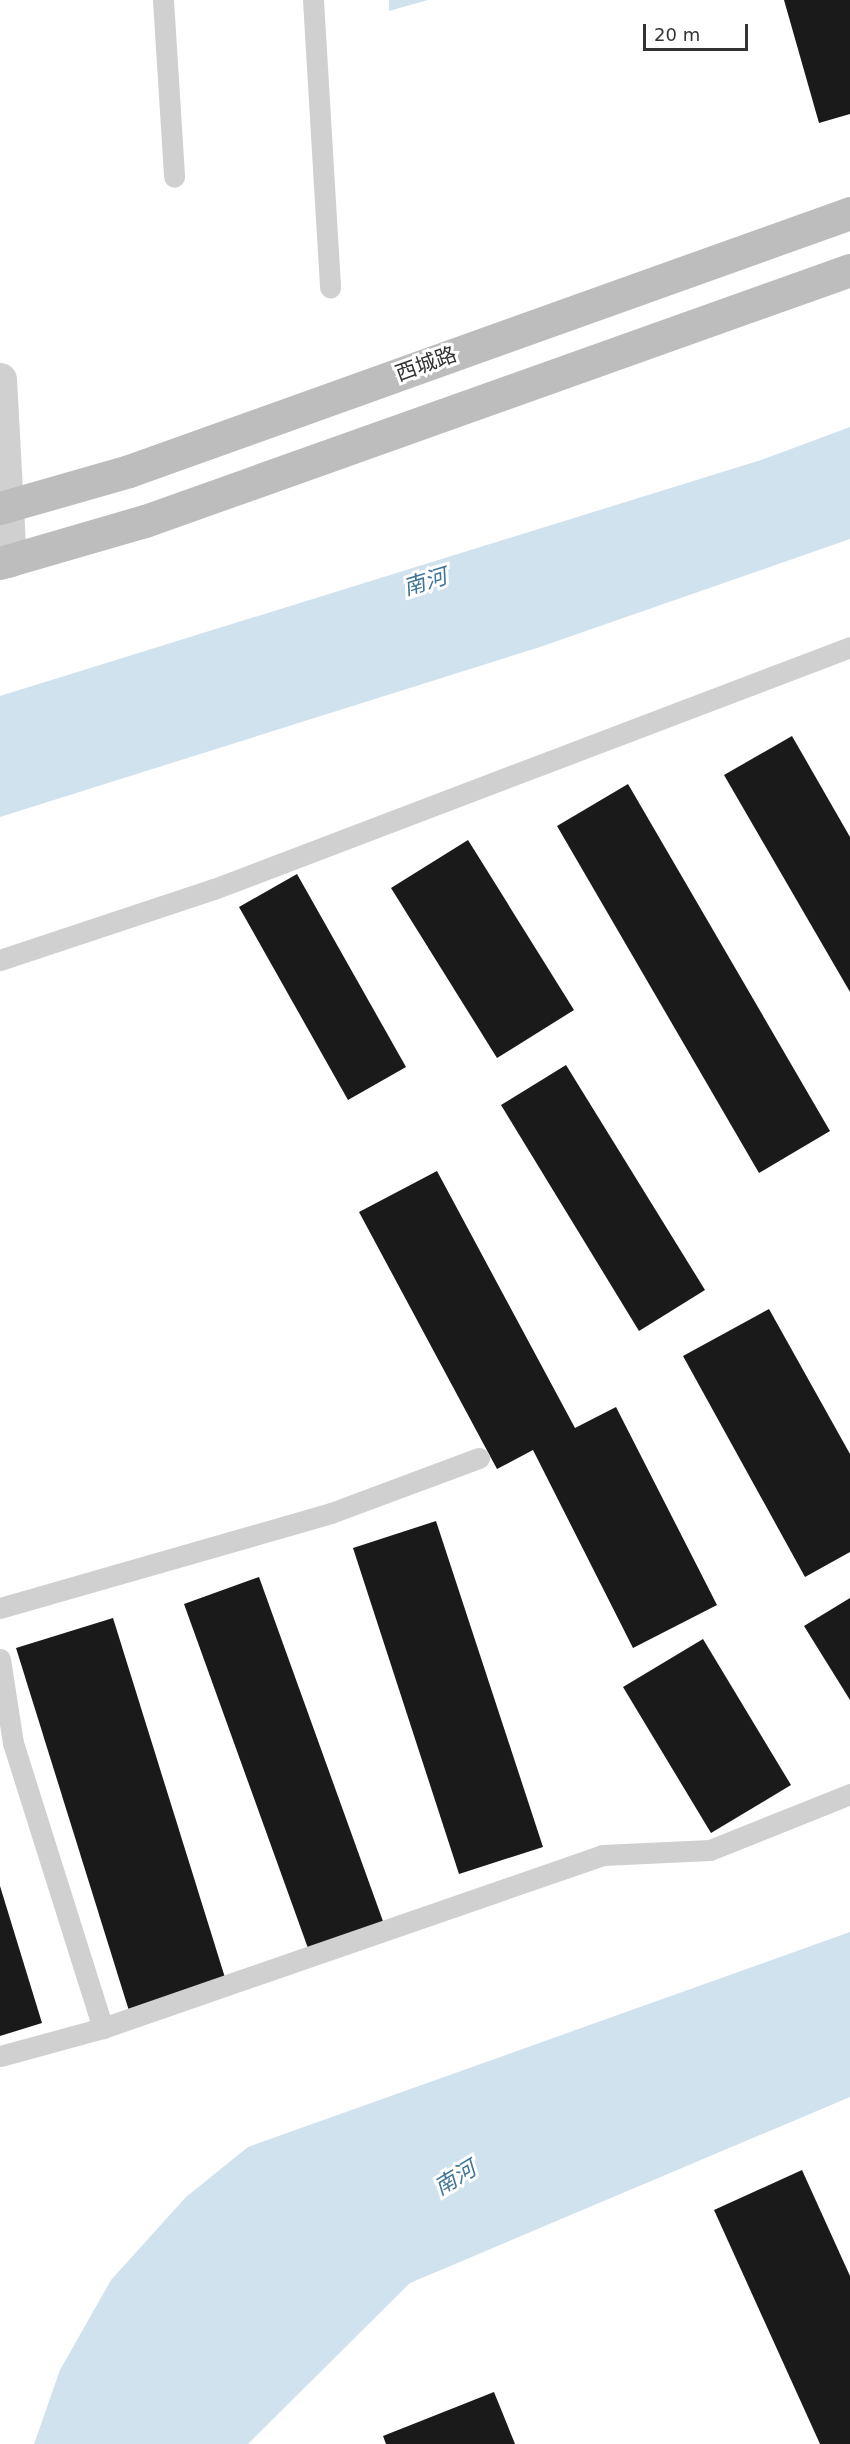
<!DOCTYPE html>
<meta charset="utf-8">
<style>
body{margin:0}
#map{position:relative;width:850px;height:2444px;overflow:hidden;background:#fff;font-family:"DejaVu Sans","Noto Sans SC",sans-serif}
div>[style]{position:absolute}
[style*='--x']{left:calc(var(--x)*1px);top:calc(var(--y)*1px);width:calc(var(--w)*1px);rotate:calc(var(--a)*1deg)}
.water>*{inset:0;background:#cfe2ee}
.building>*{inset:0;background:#1a1a1a}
.service>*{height:21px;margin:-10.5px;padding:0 10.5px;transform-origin:10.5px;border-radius:10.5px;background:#d0d0d0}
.tertiary>*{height:33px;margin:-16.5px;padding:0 16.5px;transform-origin:16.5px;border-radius:16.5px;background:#d0d0d0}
.secondary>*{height:33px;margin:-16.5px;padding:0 16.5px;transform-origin:16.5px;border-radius:16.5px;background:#bdbdbd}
span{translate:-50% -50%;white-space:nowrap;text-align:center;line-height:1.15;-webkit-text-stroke:6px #fff;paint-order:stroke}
.street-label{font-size:21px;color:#333}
.water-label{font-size:22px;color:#3f7597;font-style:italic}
.scale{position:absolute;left:643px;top:24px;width:105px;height:27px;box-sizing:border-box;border:3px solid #333;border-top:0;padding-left:8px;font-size:18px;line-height:21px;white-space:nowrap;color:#333;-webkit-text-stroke:4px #fff;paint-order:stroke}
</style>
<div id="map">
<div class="water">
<div style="clip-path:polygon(389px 0,428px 0,389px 11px)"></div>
<div style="clip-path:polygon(850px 427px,850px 539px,540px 647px,0 817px,0 696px,761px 460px)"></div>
<div style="clip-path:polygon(850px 1932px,850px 2097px,410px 2283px,248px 2444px,34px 2444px,60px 2370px,111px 2280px,186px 2197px,248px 2147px)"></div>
</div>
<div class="building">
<div style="clip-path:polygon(784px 0,850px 0,850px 114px,819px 123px)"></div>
<div style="clip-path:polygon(792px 736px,850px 837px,850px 992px,724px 775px)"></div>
<div style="clip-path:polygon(628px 784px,830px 1131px,759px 1173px,557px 826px)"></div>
<div style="clip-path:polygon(468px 840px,574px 1010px,497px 1058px,391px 888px)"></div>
<div style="clip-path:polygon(297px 874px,406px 1067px,348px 1100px,239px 907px)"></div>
<div style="clip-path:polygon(566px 1065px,705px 1290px,639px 1331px,501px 1105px)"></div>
<div style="clip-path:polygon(437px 1171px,575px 1428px,616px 1407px,717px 1605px,633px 1648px,533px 1450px,497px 1469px,359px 1212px)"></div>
<div style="clip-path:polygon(769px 1309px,850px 1454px,850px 1552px,805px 1577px,683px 1356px)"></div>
<div style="clip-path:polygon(436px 1521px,543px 1847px,459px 1874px,353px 1548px)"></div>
<div style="clip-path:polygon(259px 1577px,384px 1924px,309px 1951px,184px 1604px)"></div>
<div style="clip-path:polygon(850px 1598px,850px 1700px,804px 1626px)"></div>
<div style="clip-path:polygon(113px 1618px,227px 1984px,130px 2014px,16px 1648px)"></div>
<div style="clip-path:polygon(703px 1639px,791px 1785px,711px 1833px,623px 1687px)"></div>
<div style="clip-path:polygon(0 1886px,42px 2023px,0 2036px)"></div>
<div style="clip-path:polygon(802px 2170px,850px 2276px,850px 2444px,820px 2444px,714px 2210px)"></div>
<div style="clip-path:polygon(494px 2392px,515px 2444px,386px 2444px,383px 2436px)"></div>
</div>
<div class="service">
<div style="--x:163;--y:0;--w:177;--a:86.4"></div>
<div style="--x:313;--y:0;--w:288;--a:86.6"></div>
<div style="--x:0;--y:960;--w:225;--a:-18.4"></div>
<div style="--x:214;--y:889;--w:680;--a:-20.83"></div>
<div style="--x:0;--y:1608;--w:344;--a:-16"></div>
<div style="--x:331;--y:1513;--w:158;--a:-20.4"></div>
<div style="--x:0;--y:1659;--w:85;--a:81.2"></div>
<div style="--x:13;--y:1743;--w:299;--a:72.5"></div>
<div style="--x:0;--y:2056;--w:107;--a:-15.2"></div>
<div style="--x:103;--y:2028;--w:529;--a:-19.09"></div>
<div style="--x:603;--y:1855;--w:107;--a:-2.7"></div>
<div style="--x:710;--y:1850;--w:151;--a:-21.8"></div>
</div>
<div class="tertiary">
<div style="--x:0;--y:379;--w:182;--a:86.9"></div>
</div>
<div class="secondary">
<div style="--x:0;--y:508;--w:134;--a:-16"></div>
<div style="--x:129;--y:471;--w:766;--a:-19.69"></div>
<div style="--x:0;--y:563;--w:151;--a:-16.2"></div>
<div style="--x:145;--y:521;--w:748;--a:-19.6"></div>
</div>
<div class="street-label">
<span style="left:426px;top:364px;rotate:-20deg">西城路</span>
</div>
<div class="water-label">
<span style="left:425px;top:582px;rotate:-17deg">南河</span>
<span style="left:455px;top:2178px;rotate:-31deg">南河</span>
</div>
<div class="scale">20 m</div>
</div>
